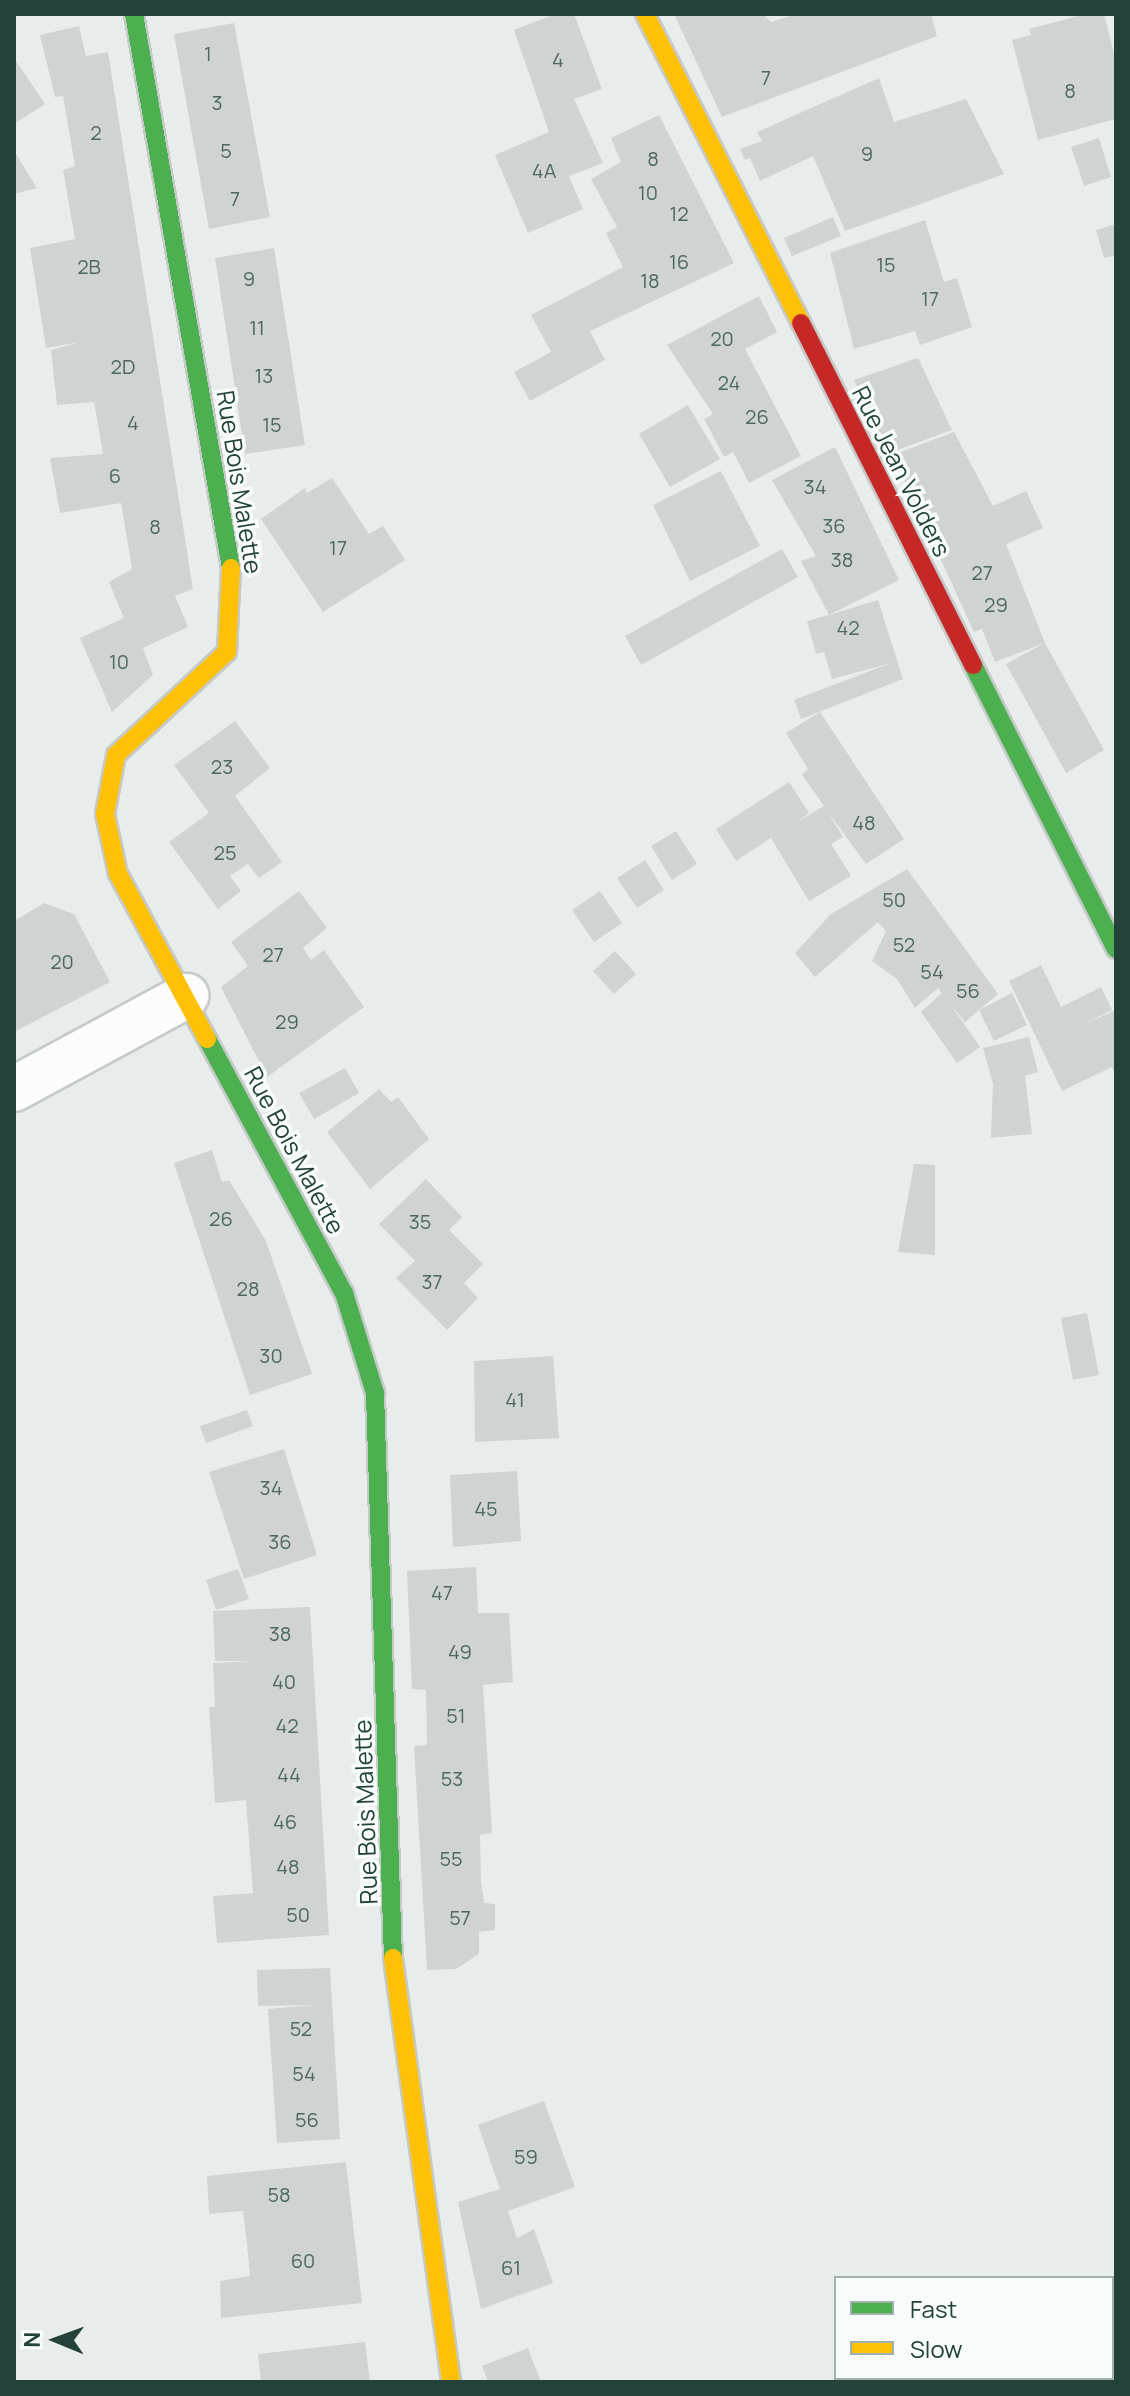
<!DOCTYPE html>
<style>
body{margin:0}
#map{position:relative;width:1130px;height:2396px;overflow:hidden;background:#e8edeb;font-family:Manrope,sans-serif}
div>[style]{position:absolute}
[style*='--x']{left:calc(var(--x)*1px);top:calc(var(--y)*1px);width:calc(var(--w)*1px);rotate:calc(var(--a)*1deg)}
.building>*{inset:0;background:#cfd4d2}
.roads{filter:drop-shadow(2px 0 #c5cac8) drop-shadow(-2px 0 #c5cac8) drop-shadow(0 2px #c5cac8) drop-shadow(0 -2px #c5cac8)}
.street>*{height:44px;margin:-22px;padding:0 22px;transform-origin:22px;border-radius:22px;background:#fcfcfc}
.fast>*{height:18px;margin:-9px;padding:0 9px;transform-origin:9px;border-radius:9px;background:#4caf50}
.slow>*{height:18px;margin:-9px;padding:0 9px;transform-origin:9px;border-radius:9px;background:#ffc107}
.jam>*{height:18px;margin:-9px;padding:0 9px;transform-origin:9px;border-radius:9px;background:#c62828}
span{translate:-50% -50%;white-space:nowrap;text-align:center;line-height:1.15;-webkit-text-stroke:7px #f7fbf9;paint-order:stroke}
.number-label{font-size:20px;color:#506761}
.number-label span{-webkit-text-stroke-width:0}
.street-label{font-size:24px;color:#24423a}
.frame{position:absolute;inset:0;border:16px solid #24423a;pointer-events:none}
.legend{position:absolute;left:834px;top:2276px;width:280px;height:104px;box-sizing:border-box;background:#f7fbf9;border:2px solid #a3b1ad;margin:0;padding:10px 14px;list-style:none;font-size:24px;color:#24423a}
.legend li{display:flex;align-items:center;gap:16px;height:40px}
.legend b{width:40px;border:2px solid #a3b1ad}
.north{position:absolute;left:16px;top:2300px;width:80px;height:80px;-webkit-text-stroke:6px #f7fbf9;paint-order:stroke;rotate:271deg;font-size:22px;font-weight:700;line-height:32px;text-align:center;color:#24423a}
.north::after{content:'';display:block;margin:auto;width:28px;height:36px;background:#24423a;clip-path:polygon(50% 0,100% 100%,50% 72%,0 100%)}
</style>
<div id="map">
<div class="building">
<div style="clip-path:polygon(555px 14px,574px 14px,602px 89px,574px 99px,603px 163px,569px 176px,583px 209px,528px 233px,495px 155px,549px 132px,514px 30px)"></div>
<div style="clip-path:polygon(674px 14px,763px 14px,771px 22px,797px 14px,931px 14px,937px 36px,722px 117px)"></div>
<div style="clip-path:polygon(1085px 14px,1104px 14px,1116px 61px,1116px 119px,1038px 140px,1012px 40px,1031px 35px,1029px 29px)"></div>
<div style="clip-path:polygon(234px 23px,270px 217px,209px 229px,174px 34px)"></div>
<div style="clip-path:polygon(79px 26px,86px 56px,108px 52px,193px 589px,175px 596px,188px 627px,143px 648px,153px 675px,112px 712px,80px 638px,124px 618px,109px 582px,132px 569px,121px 503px,60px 513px,50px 458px,103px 454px,94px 402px,57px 405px,51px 350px,80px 342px,46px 348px,30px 248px,75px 239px,63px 170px,75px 166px,63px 96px,55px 97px,40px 35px)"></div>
<div style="clip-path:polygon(14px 58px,45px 104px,14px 124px)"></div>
<div style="clip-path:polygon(879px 78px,894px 122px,966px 99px,1004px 174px,845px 231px,813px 156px,760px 181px,750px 158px,745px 160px,740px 149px,762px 141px,757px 132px)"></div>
<div style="clip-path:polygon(659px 115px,734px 263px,590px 331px,605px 360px,530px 401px,514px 372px,551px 352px,531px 315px,623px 267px,606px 233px,617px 227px,591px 179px,621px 162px,611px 138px)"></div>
<div style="clip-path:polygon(1099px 138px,1111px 177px,1084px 186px,1071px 147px)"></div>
<div style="clip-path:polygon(14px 151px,37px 188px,14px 194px)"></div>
<div style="clip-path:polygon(833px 217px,841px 236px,792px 256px,784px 238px)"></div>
<div style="clip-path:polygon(925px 220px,944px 282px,957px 278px,972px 327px,920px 345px,915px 331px,854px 349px,830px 253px)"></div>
<div style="clip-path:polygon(1116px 224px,1116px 255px,1104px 258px,1096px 230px)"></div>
<div style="clip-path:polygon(274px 248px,305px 445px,245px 454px,215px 258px)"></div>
<div style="clip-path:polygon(759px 296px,777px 332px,745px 349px,801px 456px,749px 483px,733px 452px,724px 457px,704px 419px,713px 414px,667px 345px)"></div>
<div style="clip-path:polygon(918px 358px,952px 430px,889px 453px,854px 380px)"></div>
<div style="clip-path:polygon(688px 405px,720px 459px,670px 487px,639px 434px)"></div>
<div style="clip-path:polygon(954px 432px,993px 506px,1026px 491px,1043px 528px,1006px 544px,1045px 643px,995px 662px,982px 629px,974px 632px,893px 455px)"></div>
<div style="clip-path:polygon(835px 447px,899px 580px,829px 615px,878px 600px,903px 679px,801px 719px,794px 700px,891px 663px,832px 679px,824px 652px,816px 654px,807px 621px,829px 615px,801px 561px,816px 556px,772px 480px)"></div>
<div style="clip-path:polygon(721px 471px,760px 546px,690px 581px,653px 505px)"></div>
<div style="clip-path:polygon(332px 478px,369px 534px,383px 526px,405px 560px,323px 612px,261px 519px,305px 488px,307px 493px)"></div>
<div style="clip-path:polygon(782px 549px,798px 577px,641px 665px,625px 636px)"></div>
<div style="clip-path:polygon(1045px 643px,1104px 750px,1066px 773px,1006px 664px)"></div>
<div style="clip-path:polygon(820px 712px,904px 839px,866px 864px,828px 812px,843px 837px,831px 844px,851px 876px,809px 901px,771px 838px,736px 861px,716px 829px,789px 782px,809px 813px,797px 822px,824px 806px,802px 775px,808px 769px,786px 733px)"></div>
<div style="clip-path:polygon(235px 721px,270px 768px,235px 796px,282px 862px,259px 878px,248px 864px,230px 876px,241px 891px,218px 909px,169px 842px,209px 813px,174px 765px)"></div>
<div style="clip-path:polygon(676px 831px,697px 864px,672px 880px,651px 846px)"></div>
<div style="clip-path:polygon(645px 860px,664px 890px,637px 908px,617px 878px)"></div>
<div style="clip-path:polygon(907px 869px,998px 994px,979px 1010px,1012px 993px,1027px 1025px,994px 1041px,979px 1010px,965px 1022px,951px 1005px,980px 1047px,957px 1063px,921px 1012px,942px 993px,938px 988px,915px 1008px,897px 979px,872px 961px,886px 931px,878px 922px,815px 977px,795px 953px,831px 914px)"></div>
<div style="clip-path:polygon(299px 891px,327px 928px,303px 948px,311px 960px,324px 950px,364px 1007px,267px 1077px,221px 987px,248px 966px,231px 942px)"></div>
<div style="clip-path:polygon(600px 891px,622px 923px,594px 942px,572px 910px)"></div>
<div style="clip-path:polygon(44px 903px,74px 914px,110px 982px,14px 1032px,14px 921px)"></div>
<div style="clip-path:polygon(615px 951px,636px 974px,614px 994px,593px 971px)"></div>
<div style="clip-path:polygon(1041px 965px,1061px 1007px,1101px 987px,1112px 1010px,1082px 1025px,1116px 1010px,1116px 1076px,1112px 1067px,1062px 1091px,1009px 981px)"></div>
<div style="clip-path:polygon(1029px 1037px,1038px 1072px,1025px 1076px,1032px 1134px,991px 1138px,993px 1084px,983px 1048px)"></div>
<div style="clip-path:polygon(345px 1068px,359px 1093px,314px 1119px,299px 1093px)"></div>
<div style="clip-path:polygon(379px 1089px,391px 1102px,398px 1097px,429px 1139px,370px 1189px,327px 1132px)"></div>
<div style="clip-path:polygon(212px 1150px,222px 1182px,229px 1180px,266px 1241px,312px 1374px,250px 1395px,174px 1163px)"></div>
<div style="clip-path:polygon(914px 1164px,935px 1165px,935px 1255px,898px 1252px)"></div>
<div style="clip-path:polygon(426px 1179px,462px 1217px,449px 1230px,483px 1264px,464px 1283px,478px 1298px,447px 1330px,396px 1278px,415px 1261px,379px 1224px)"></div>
<div style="clip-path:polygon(1087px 1313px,1099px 1375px,1073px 1380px,1061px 1318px)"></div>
<div style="clip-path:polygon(553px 1356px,559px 1438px,475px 1442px,474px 1361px)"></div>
<div style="clip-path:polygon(247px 1410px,253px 1426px,206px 1443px,200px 1426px)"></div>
<div style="clip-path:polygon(284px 1449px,317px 1555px,244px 1579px,209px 1472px)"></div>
<div style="clip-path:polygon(517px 1471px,521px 1541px,453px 1547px,450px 1475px)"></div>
<div style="clip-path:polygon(476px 1567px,478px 1613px,509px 1613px,513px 1682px,483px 1685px,492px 1833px,480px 1835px,481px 1881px,484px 1903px,495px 1904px,495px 1930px,479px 1932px,479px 1954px,456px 1969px,427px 1970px,414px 1746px,427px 1745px,426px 1690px,412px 1689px,407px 1571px)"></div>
<div style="clip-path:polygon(238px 1569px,249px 1599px,216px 1610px,206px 1580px)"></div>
<div style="clip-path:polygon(310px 1607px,329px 1935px,217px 1943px,213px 1896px,253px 1893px,246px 1800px,215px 1803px,209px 1707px,215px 1707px,213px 1663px,254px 1661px,215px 1661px,213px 1611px)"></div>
<div style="clip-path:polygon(330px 1968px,340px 2139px,277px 2143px,268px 2009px,315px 2005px,258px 2006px,257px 1970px)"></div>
<div style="clip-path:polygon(544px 2101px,575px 2187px,508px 2211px,517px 2238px,534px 2229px,553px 2283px,481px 2309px,458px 2202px,500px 2189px,478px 2125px)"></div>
<div style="clip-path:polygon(346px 2162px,362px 2303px,221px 2318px,220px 2281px,250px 2276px,247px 2244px,243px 2211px,209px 2214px,207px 2176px)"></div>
<div style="clip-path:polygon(365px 2342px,370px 2382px,261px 2382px,258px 2354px)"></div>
<div style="clip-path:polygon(528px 2348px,541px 2382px,488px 2382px,482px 2366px)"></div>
</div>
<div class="roads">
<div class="street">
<div style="--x:14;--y:1089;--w:196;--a:-28.4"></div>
</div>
<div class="fast">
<div style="--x:134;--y:14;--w:562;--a:80.07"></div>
<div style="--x:973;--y:665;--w:318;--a:63.3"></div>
<div style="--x:207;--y:1039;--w:289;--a:61.7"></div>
<div style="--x:344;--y:1293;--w:105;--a:72.8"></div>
<div style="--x:375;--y:1393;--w:565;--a:88.18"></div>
</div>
<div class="slow">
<div style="--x:645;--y:14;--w:346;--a:63.2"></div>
<div style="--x:207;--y:1039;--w:187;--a:-118.3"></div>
<div style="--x:118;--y:874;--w:61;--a:-102.2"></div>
<div style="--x:105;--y:814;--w:60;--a:-79.4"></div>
<div style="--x:116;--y:755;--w:151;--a:-42.9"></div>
<div style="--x:227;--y:652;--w:84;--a:-87.3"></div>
<div style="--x:393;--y:1958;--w:428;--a:82.2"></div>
</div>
<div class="jam">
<div style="--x:801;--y:323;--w:383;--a:63.3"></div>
</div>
</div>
<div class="number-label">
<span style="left:208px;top:53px">1</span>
<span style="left:558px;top:59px">4</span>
<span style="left:766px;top:77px">7</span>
<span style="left:1070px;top:90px">8</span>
<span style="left:217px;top:102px">3</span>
<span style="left:96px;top:132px">2</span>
<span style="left:226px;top:150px">5</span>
<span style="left:867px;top:153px">9</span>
<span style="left:653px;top:158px">8</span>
<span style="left:544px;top:170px">4A</span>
<span style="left:648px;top:192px">10</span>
<span style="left:235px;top:198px">7</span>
<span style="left:679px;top:213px">12</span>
<span style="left:679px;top:261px">16</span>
<span style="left:886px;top:264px">15</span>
<span style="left:89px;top:266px">2B</span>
<span style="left:249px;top:278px">9</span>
<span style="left:650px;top:280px">18</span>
<span style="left:930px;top:298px">17</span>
<span style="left:257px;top:327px">11</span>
<span style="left:722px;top:338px">20</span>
<span style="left:123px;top:366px">2D</span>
<span style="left:264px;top:375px">13</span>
<span style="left:729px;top:382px">24</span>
<span style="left:757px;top:416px">26</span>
<span style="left:133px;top:422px">4</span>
<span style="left:272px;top:424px">15</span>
<span style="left:115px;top:475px">6</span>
<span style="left:815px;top:486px">34</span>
<span style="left:834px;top:525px">36</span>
<span style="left:155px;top:526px">8</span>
<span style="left:338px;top:547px">17</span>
<span style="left:842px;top:559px">38</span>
<span style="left:982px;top:572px">27</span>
<span style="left:996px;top:604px">29</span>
<span style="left:848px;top:627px">42</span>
<span style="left:119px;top:661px">10</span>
<span style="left:222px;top:766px">23</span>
<span style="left:864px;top:822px">48</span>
<span style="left:225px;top:852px">25</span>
<span style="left:894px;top:899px">50</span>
<span style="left:904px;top:944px">52</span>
<span style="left:273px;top:954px">27</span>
<span style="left:62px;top:961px">20</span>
<span style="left:932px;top:971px">54</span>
<span style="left:968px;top:990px">56</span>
<span style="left:287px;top:1021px">29</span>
<span style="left:221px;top:1218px">26</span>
<span style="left:420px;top:1221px">35</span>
<span style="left:432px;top:1281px">37</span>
<span style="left:248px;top:1288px">28</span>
<span style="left:271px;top:1355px">30</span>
<span style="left:515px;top:1399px">41</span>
<span style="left:271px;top:1487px">34</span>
<span style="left:486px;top:1508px">45</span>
<span style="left:280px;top:1541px">36</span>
<span style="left:442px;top:1592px">47</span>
<span style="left:280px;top:1633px">38</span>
<span style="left:460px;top:1651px">49</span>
<span style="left:284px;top:1681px">40</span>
<span style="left:456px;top:1715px">51</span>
<span style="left:287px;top:1725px">42</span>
<span style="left:289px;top:1774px">44</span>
<span style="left:452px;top:1778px">53</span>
<span style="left:285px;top:1821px">46</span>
<span style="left:451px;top:1858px">55</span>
<span style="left:288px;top:1866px">48</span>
<span style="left:298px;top:1914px">50</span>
<span style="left:460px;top:1917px">57</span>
<span style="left:301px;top:2028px">52</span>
<span style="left:304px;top:2073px">54</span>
<span style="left:307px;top:2119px">56</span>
<span style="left:526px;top:2156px">59</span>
<span style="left:279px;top:2194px">58</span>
<span style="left:303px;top:2260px">60</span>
<span style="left:511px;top:2267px">61</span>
</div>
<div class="street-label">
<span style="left:902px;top:471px;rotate:63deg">Rue Jean Volders</span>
<span style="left:240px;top:482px;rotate:81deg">Rue Bois Malette</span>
<span style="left:295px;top:1150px;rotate:62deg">Rue Bois Malette</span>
<span style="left:365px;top:1812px;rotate:-92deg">Rue Bois Malette</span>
</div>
<div class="frame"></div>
<ul class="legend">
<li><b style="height:10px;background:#4caf50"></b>Fast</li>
<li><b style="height:10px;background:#ffc107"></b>Slow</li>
</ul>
<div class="north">N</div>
</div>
